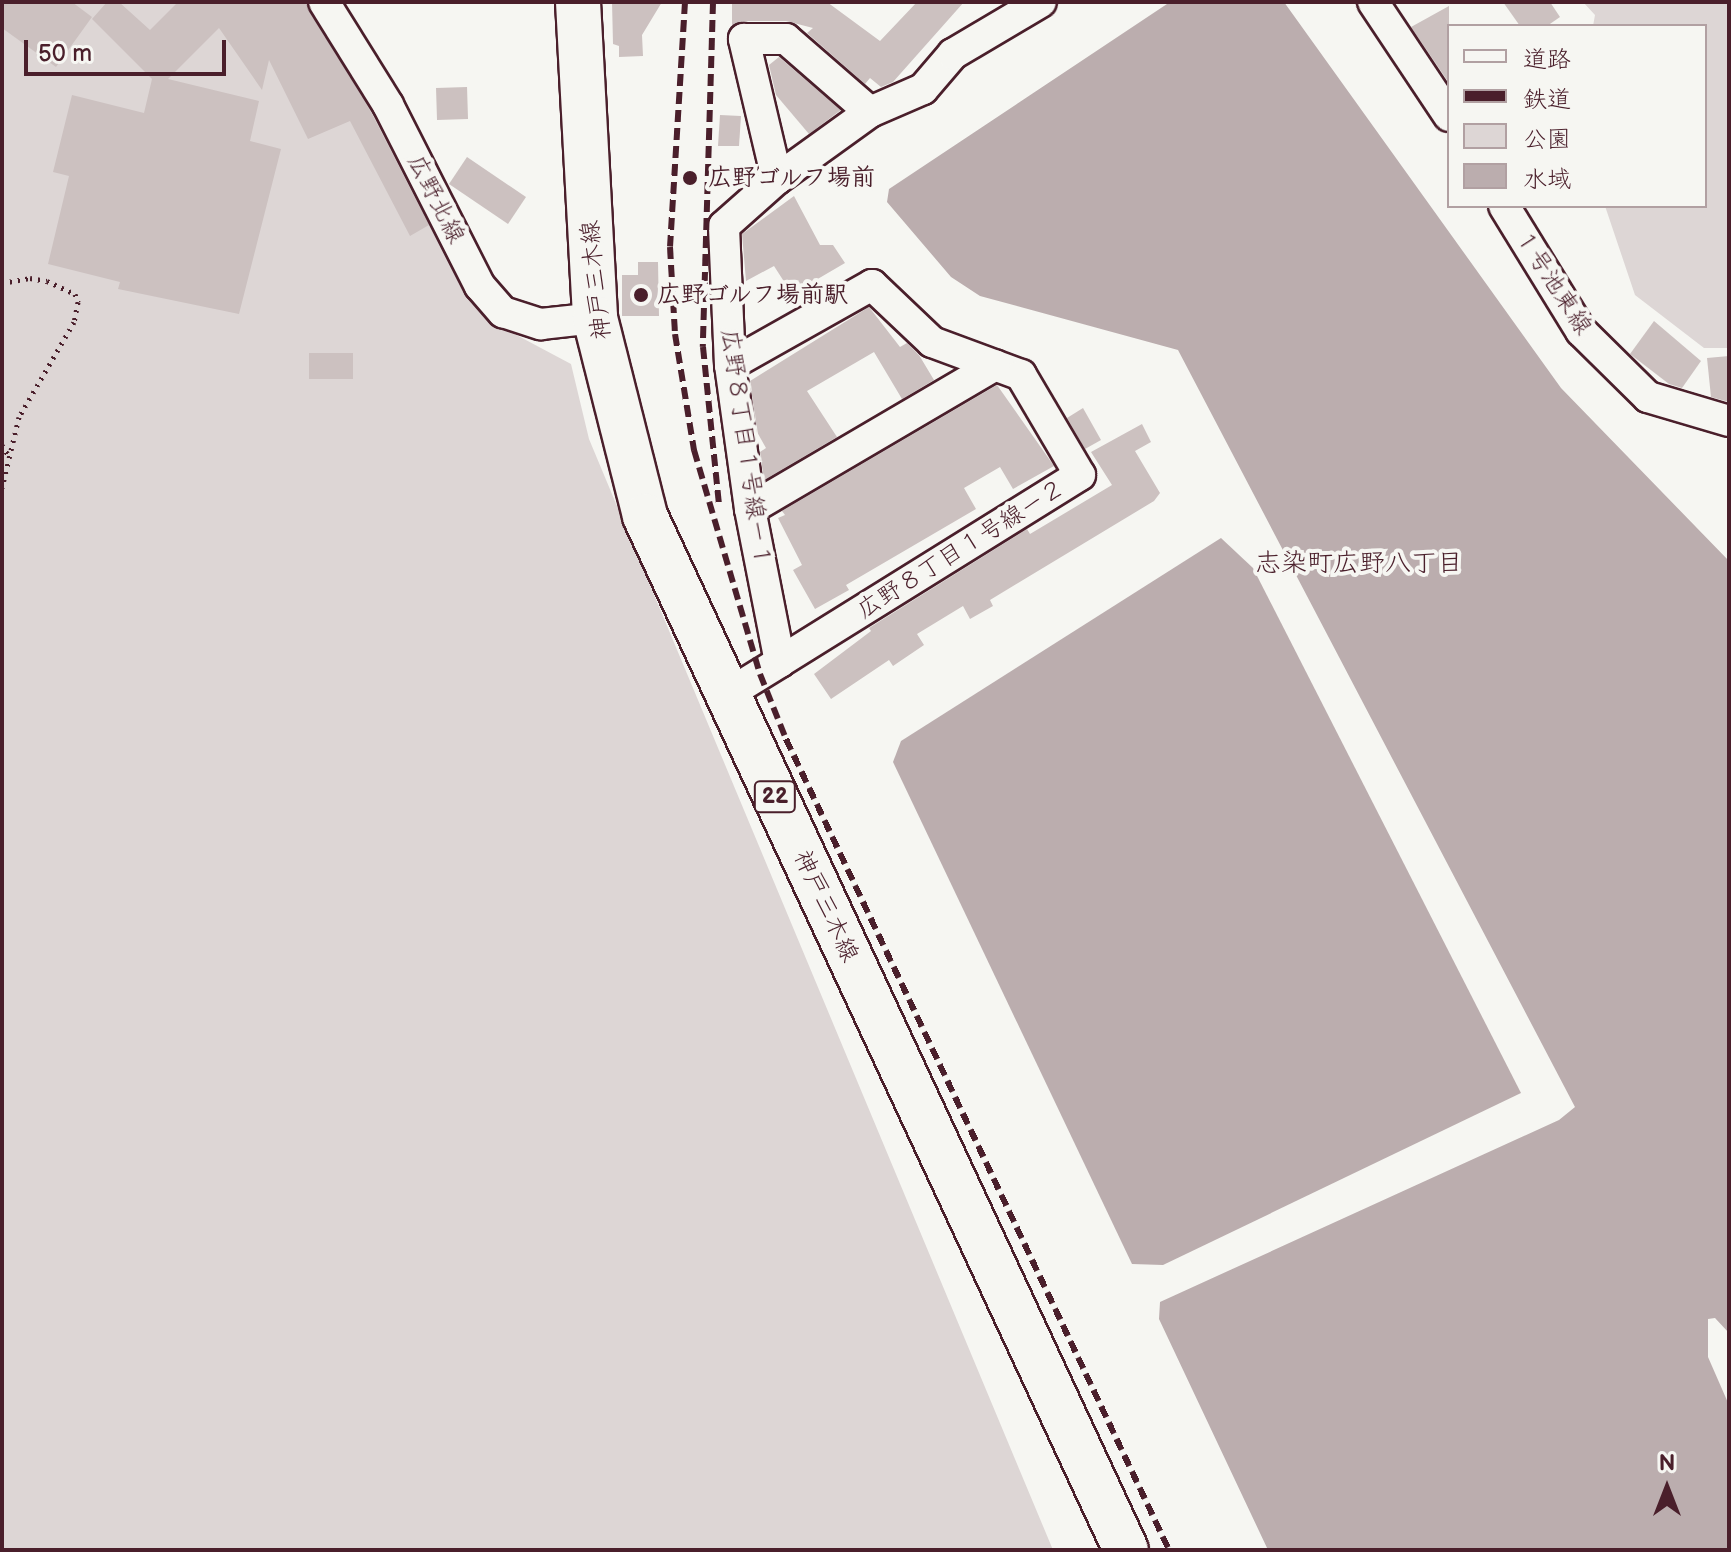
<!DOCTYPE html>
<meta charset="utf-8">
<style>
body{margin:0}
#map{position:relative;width:1731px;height:1552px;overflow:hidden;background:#f6f6f2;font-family:"Balsamiq Sans","Klee One",sans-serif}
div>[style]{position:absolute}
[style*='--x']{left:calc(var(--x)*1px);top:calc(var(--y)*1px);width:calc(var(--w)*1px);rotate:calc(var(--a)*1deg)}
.green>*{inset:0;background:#ddd6d5}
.water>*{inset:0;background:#bbadae}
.building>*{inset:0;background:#ccc1c0}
.path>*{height:5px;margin-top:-2.5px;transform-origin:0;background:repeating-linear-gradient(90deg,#4a1f2b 0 2px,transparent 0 8px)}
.roads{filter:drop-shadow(2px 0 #4a1f2b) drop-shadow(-2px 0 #4a1f2b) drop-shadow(0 2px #4a1f2b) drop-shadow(0 -2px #4a1f2b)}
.street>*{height:30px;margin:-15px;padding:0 15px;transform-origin:15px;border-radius:15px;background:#f6f6f2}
.primary>*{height:44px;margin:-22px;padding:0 22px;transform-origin:22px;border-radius:22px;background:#f6f6f2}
.rail>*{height:6px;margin-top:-3px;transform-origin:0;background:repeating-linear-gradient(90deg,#4a1f2b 0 12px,transparent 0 18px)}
.dots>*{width:22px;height:22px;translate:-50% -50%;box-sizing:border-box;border:4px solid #f6f6f2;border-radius:50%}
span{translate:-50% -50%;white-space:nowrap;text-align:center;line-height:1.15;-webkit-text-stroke:8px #f6f6f2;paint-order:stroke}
.shield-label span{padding:2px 6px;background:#f6f6f2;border:2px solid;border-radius:6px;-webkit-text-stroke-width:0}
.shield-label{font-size:22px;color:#4a1f2b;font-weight:700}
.poi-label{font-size:24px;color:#4a1f2b;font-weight:700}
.left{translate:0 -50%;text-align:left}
.street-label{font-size:24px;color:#4a1f2b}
.neighbourhood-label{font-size:26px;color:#4a1f2b}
.frame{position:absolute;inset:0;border:4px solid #4a1f2b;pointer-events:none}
.legend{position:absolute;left:1447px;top:24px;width:260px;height:184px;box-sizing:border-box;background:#f6f6f2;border:2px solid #b1a0a2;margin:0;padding:10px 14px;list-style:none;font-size:24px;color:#4a1f2b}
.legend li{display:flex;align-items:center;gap:16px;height:40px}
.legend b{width:40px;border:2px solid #b1a0a2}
.north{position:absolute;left:1627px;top:1448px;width:80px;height:80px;-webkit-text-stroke:6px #f6f6f2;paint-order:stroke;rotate:0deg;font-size:22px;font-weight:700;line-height:32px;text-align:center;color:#4a1f2b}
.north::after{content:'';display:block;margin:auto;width:28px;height:36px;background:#4a1f2b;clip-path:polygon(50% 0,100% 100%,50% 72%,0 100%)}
.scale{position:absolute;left:24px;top:40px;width:202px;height:36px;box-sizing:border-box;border:4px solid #4a1f2b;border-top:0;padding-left:10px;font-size:24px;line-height:28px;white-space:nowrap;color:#4a1f2b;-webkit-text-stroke:6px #f6f6f2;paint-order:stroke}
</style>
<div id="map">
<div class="green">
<div style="clip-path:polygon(2px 2px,316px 2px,490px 321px,571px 364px,589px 439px,1053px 1550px,2px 1550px)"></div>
<div style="clip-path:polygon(1583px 2px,1729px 2px,1729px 348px,1704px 348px,1635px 295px,1605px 206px,1705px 206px,1705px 26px,1593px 26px,1595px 15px)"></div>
</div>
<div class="water">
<div style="clip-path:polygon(1170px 2px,1284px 2px,1561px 388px,1729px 561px,1729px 1333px,1715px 1318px,1708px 1319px,1708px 1357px,1729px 1405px,1729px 1550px,1268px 1550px,1159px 1319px,1160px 1302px,1559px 1120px,1575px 1107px,1178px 350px,980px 296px,951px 277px,887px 202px,889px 189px)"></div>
<div style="clip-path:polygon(1221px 538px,1253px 568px,1521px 1093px,1163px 1265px,1132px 1264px,893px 762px,901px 741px)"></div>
</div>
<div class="building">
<div style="clip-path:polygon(2px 2px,72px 2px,92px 17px,56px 67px,2px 28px)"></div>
<div style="clip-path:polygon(107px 2px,119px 2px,150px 30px,178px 2px,306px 2px,372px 114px,429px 225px,410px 236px,350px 121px,308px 139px,269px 60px,262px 90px,219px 28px,168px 79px,259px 101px,250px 141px,281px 149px,239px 314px,118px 289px,120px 282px,48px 264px,69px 176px,53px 172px,72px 95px,144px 113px,152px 79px,92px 19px)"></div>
<div style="clip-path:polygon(612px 2px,662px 2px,642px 35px,643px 56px,619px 57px,619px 46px,613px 44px)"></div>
<div style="clip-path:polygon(732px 2px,827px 2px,880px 41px,917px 2px,964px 2px,893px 82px,881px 87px,870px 78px,865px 84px,807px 33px,813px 28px,786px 21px,744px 21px,732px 26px)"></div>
<div style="clip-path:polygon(1503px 2px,1550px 2px,1560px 17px,1547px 26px,1520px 26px)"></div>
<div style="clip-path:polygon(1449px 6px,1449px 83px,1411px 27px)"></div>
<div style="clip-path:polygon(779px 57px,841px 110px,809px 134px,776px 95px,769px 65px)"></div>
<div style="clip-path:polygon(467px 87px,468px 119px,437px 120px,436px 88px)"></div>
<div style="clip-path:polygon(720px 115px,741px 116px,739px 146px,718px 146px)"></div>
<div style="clip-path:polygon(467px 157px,526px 197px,508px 224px,449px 184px)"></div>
<div style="clip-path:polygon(794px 196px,820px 245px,833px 245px,845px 263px,792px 294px,774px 266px,746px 281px,742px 234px)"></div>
<div style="clip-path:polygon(638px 262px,658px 262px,659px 316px,622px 316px,622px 275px,638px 275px)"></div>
<div style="clip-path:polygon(869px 307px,900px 347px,907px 343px,919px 355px,934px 380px,902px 399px,874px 352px,807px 391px,837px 437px,764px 480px,760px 452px,766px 448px,757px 432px,750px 381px)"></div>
<div style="clip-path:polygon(1654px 321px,1701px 361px,1682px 388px,1669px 384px,1630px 354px)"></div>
<div style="clip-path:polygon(309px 353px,353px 353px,353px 379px,309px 379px)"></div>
<div style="clip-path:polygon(1729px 356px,1729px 402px,1711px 397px,1707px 358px)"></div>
<div style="clip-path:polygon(997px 385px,1054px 466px,1013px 489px,1000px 467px,964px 488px,976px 509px,846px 585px,849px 590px,815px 609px,793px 570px,802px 565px,778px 518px,785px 515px,782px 511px)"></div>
<div style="clip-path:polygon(1083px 408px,1101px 440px,1085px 449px,1067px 418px)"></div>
<div style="clip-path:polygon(1142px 424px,1151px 442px,1135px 451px,1160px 493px,1154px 501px,990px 600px,993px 606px,970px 619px,963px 606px,917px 634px,924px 645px,893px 666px,889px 660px,831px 699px,814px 674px,871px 631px,869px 628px,1027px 529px,1030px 534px,1112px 485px,1091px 452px)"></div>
</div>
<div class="path">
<div style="--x:2;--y:283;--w:28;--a:-10"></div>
<div style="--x:30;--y:278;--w:17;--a:10"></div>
<div style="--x:47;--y:281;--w:31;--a:25"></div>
<div style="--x:75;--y:294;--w:9;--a:69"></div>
<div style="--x:78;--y:302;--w:20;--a:101"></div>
<div style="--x:74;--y:322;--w:110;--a:120.1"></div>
<div style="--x:19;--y:417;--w:73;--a:103.5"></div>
<div style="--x:2;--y:445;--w:15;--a:58"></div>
</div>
<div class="roads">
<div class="street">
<div style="--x:324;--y:2;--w:121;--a:58.1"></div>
<div style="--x:388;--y:105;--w:203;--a:63.1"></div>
<div style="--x:480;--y:286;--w:35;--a:49"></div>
<div style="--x:503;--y:312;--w:40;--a:18"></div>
<div style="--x:541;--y:324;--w:54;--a:-6.3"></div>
<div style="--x:1373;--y:2;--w:137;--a:56.3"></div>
<div style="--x:777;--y:179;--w:144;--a:-103.3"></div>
<div style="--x:744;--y:39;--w:42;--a:0"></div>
<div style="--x:786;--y:39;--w:111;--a:41"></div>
<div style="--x:1504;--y:206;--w:147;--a:58.4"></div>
<div style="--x:1581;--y:331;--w:94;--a:44.6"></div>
<div style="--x:1648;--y:397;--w:84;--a:16.5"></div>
<div style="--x:730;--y:365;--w:163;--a:-29.4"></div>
<div style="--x:872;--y:285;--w:83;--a:43.5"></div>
<div style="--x:932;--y:342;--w:95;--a:20.3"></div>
<div style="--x:1021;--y:375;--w:116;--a:59.5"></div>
<div style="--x:1080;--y:475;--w:354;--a:148.1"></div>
<div style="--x:750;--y:509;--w:284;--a:-30.4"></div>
<div style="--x:728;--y:694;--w:61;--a:-31.6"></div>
<div style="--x:780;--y:662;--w:156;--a:-101.1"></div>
<div style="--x:750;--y:509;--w:145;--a:-97.9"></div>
<div style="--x:730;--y:365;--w:139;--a:-92.5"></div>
<div style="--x:724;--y:226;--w:71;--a:-41.6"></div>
<div style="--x:777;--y:179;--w:115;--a:-35.8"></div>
<div style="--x:870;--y:112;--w:58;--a:-23.5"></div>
<div style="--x:923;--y:89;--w:46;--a:-49.4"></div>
<div style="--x:953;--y:54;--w:102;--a:-30.6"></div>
</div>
<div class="primary">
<div style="--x:578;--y:2;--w:316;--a:86.9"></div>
<div style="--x:595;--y:318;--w:204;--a:75.8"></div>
<div style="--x:645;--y:516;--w:1140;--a:65.05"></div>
</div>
</div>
<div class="rail">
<div style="--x:685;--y:2;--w:245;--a:93.5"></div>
<div style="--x:670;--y:247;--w:87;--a:86.7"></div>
<div style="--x:675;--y:334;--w:118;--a:80.7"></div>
<div style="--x:694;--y:450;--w:234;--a:73.6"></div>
<div style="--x:760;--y:674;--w:70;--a:68.2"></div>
<div style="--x:786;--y:739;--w:897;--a:64.72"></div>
<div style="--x:713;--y:2;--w:345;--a:91.7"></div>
<div style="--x:703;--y:347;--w:159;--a:84.2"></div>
</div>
<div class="dots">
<div style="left:690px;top:178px;background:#4a1f2b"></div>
<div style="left:641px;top:295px;background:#4a1f2b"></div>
</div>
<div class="shield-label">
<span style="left:775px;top:797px">22</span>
</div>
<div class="poi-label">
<span class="left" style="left:708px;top:178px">広野ゴルフ場前</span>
<span class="left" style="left:657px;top:295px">広野ゴルフ場前駅</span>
</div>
<div class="street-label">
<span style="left:436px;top:199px;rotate:63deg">広野北線</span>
<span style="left:596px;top:280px;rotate:-96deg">神戸三木線</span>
<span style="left:1553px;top:282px;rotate:57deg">１号池東線</span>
<span style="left:746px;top:448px;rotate:82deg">広野８丁目１号線ー１</span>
<span style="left:961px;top:549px;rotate:-32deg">広野８丁目１号線ー２</span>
<span style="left:826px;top:906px;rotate:65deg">神戸三木線</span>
</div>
<div class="neighbourhood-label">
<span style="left:1359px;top:564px">志染町広野八丁目</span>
</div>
<div class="frame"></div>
<ul class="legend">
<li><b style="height:10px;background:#f6f6f2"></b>道路</li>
<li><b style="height:10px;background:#4a1f2b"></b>鉄道</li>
<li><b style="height:22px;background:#ddd6d5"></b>公園</li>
<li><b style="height:22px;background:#bbadae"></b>水域</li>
</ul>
<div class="north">N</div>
<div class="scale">50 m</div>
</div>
